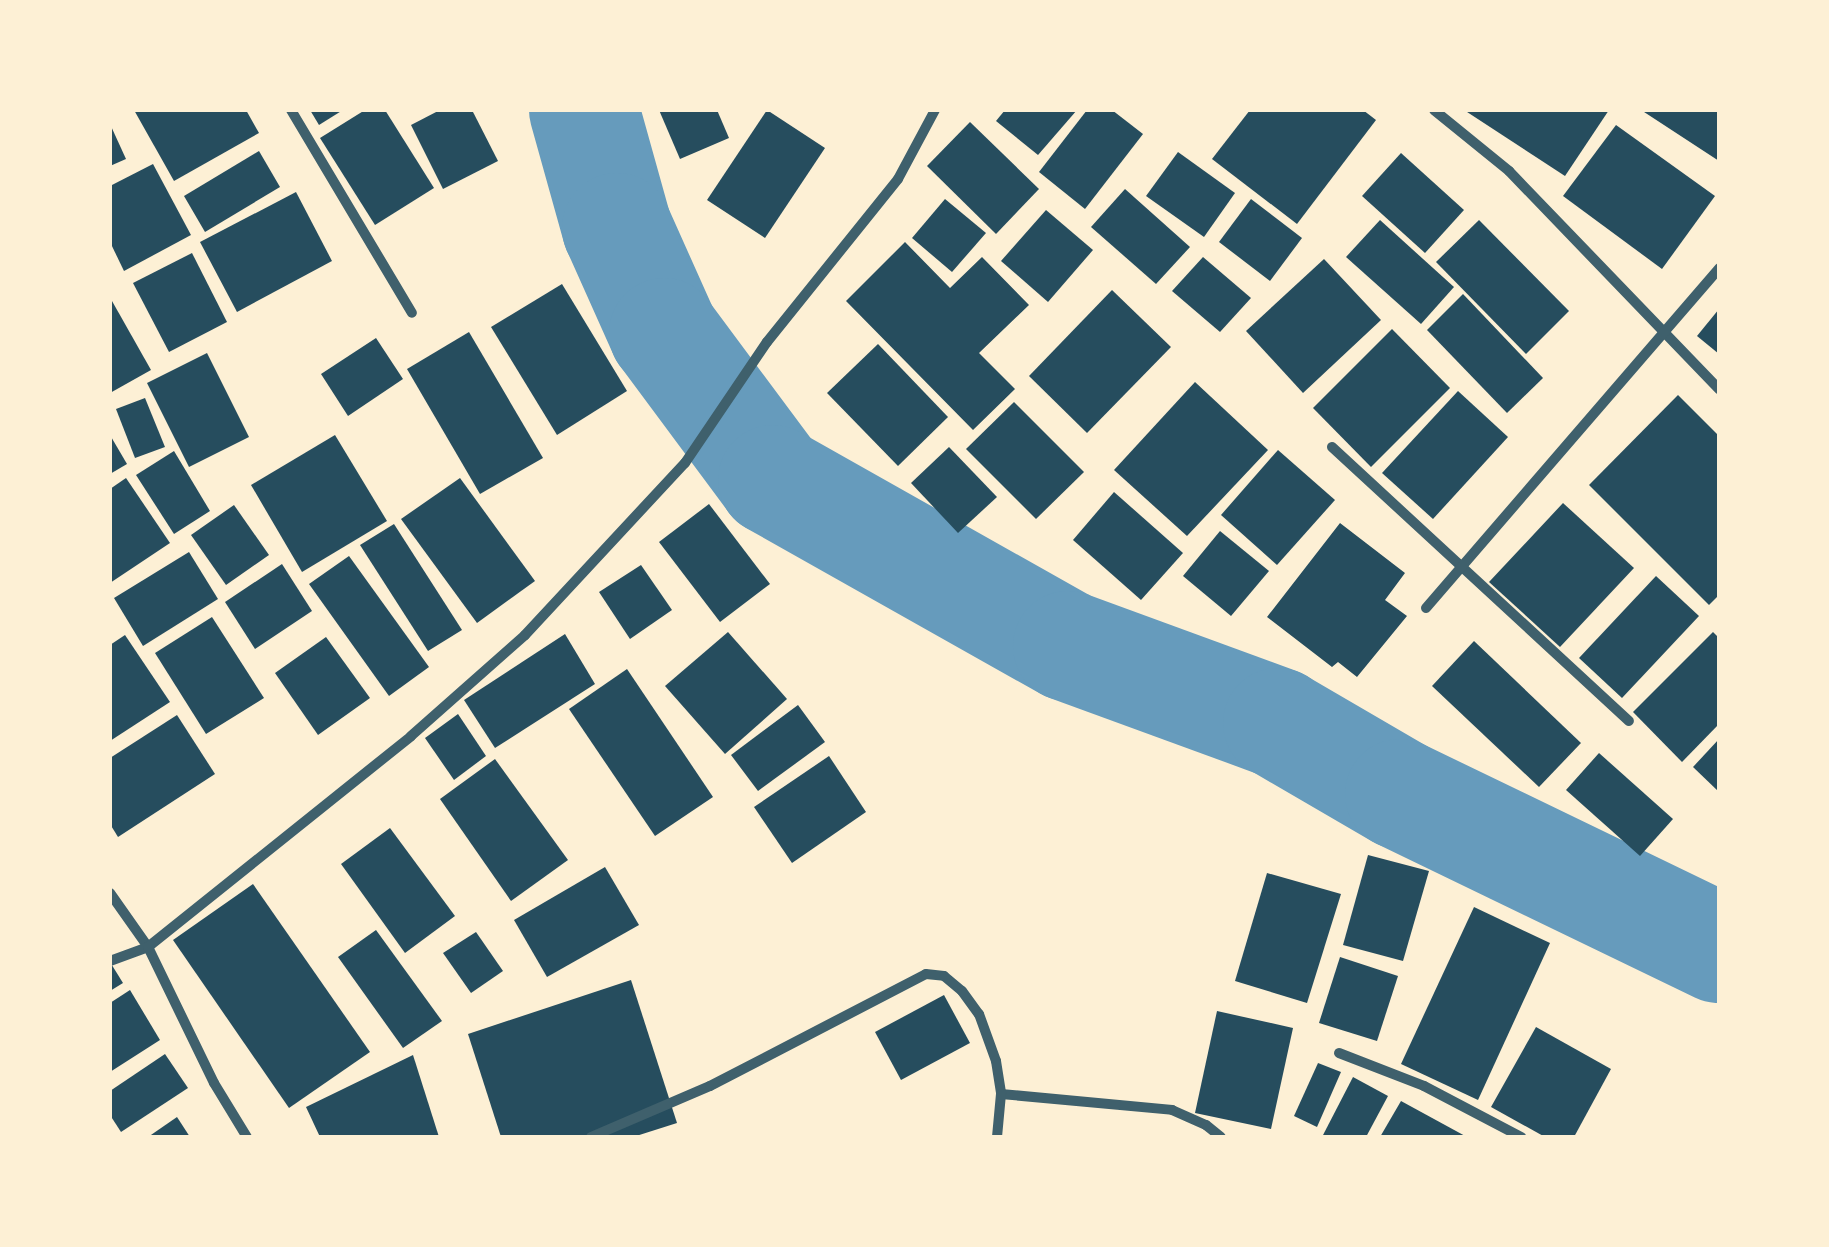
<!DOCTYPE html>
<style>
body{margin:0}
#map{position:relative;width:1829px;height:1247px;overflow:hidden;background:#fdf0d5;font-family:"Space Grotesk",sans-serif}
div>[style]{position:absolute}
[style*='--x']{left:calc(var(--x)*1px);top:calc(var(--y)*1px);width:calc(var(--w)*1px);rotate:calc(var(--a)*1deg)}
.river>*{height:110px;margin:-55px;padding:0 55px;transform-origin:55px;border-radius:55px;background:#669bbc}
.building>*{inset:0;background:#264d5e}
.minor>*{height:10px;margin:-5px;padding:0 5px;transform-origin:5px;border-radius:5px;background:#3f606c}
span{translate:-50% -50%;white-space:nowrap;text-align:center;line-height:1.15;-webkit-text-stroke:8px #fdf0d5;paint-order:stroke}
.frame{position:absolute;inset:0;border:112px solid #fdf0d5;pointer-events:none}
</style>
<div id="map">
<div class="river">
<div style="--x:584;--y:110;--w:123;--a:74.4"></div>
<div style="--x:617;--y:228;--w:115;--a:65.9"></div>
<div style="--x:664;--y:333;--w:183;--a:53.4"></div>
<div style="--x:773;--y:480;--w:338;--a:29.4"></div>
<div style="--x:1068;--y:646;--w:224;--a:20.1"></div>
<div style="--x:1278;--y:723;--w:141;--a:30.2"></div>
<div style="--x:1400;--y:794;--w:354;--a:25.8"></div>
</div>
<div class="building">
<div style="clip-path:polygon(134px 110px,246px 110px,259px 133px,174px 181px)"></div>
<div style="clip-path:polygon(310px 110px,343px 110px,319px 125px)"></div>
<div style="clip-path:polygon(365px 110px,385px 110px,434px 188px,375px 225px,320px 138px)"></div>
<div style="clip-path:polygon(440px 110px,472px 110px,498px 161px,443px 189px,411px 125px)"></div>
<div style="clip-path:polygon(659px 110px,717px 110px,729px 138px,680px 159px)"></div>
<div style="clip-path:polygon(767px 110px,825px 148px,765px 238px,707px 200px)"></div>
<div style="clip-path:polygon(1005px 110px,1077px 110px,1038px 155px,996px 121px)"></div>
<div style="clip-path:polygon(1087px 110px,1112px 110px,1143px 134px,1085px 209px,1039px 172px)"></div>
<div style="clip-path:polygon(1250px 110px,1363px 110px,1376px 120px,1297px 224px,1212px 159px)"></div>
<div style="clip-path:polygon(1464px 110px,1609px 110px,1565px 176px)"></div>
<div style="clip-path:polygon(1641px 110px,1719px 110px,1719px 161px)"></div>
<div style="clip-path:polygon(970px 122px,1039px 189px,996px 234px,927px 166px)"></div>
<div style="clip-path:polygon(110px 124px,126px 159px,110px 166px)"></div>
<div style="clip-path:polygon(1616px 125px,1715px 196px,1662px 269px,1563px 196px)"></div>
<div style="clip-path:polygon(259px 151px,280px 187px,205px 232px,184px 196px)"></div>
<div style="clip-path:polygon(1178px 152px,1235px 193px,1204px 237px,1146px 196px)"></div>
<div style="clip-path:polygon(1401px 153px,1464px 210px,1425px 253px,1362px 196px)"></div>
<div style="clip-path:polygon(153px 164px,191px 235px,124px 271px,110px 242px,110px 186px)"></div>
<div style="clip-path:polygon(1125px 189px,1190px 247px,1156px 284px,1091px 227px)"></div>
<div style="clip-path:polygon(296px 192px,332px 261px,237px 312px,200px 242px)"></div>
<div style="clip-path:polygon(945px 199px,986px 233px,952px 272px,912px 238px)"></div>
<div style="clip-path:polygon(1251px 199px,1302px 238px,1270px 281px,1219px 242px)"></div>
<div style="clip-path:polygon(1046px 210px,1093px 250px,1048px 302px,1001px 261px)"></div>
<div style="clip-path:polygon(1380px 220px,1454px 287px,1421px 324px,1346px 257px)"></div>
<div style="clip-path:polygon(1479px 220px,1569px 311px,1526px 354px,1436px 262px)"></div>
<div style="clip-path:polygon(905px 242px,950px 288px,982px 257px,1029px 305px,979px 353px,1015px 389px,973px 430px,846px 301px)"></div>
<div style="clip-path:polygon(192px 253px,227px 322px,169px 352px,133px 283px)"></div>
<div style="clip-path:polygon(1203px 257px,1251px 298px,1220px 332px,1172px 291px)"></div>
<div style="clip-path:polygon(1324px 259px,1381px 320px,1303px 393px,1246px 331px)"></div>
<div style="clip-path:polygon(562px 284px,627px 391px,557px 435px,491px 327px)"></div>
<div style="clip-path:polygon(1112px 290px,1171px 347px,1087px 433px,1029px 376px)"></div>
<div style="clip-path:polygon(1463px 294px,1543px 378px,1507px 413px,1427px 330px)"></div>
<div style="clip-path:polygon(112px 301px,151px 370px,110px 393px,110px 303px)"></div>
<div style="clip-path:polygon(1719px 309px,1719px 354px,1697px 336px)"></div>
<div style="clip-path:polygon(1392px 329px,1450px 388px,1371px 467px,1313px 408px)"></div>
<div style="clip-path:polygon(469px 332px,543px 458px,480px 494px,407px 369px)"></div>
<div style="clip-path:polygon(376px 338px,403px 379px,348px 416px,321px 374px)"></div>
<div style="clip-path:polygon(878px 344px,948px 417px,898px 466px,827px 393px)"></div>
<div style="clip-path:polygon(207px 353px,249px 437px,189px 467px,147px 383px)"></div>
<div style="clip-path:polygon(1195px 382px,1268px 450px,1187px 536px,1114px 470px)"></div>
<div style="clip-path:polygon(1458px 391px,1508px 437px,1433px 519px,1382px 473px)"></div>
<div style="clip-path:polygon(1678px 395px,1719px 436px,1719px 595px,1709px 605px,1589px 485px)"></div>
<div style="clip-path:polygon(145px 398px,165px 447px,135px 458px,116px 409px)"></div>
<div style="clip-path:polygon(1014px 402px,1084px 472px,1036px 519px,966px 449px)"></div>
<div style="clip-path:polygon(110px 435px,127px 464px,110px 474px)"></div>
<div style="clip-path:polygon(335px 435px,387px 521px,302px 572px,251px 485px)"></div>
<div style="clip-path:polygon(949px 447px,997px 497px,958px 533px,911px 483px)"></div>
<div style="clip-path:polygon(1278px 450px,1335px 500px,1277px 565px,1221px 515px)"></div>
<div style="clip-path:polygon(174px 451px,210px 511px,174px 534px,136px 475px)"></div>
<div style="clip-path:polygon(126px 478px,170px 543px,110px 583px,110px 489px)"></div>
<div style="clip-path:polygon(460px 478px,535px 581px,477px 623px,401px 519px)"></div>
<div style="clip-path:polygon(1114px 492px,1183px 553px,1141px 600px,1073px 540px)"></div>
<div style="clip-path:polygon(1563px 503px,1634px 568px,1560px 647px,1489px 582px)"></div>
<div style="clip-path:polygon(709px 504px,770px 584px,720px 622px,659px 542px)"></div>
<div style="clip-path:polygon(234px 505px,269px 555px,226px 585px,191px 535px)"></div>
<div style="clip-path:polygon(1340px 523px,1405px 573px,1385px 600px,1407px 616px,1357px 677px,1338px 662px,1332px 667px,1267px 617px)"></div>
<div style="clip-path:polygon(394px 524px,462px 630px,428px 651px,360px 545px)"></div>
<div style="clip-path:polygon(1220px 531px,1269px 571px,1231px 616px,1183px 576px)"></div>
<div style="clip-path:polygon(189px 552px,218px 599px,143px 646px,114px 598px)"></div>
<div style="clip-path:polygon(349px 556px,429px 667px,389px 696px,309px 584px)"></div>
<div style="clip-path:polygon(282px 564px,312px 611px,255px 649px,225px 602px)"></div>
<div style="clip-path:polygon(641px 565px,672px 610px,630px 639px,599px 592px)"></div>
<div style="clip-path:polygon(1656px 576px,1699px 616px,1622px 698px,1579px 658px)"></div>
<div style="clip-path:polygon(212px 617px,264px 698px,206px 734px,155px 653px)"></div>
<div style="clip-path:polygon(728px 632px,787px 699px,725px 754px,665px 686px)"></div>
<div style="clip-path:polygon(1713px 632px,1719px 638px,1719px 724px,1682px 762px,1633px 712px)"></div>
<div style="clip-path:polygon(565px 634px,595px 684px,495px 748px,464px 700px)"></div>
<div style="clip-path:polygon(125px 635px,170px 702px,110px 741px,110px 645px)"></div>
<div style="clip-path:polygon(326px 637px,370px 698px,318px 735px,275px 673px)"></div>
<div style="clip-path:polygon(1474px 641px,1581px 743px,1539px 787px,1432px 686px)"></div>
<div style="clip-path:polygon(627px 669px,713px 797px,655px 836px,569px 709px)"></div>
<div style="clip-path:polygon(798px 705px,825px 742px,758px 791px,731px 755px)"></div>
<div style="clip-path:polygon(458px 714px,486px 756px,454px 780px,425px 738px)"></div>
<div style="clip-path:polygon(177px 715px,215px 774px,118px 837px,110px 824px,110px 758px)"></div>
<div style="clip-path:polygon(1719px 739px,1719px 792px,1693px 767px)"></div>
<div style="clip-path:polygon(1599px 753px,1673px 819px,1640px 856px,1566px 790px)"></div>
<div style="clip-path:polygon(829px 756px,866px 812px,792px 863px,754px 807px)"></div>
<div style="clip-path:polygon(495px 759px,568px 860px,511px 901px,440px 799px)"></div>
<div style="clip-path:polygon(390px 828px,455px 916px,405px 953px,341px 864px)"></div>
<div style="clip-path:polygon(1368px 855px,1429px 871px,1403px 961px,1343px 945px)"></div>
<div style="clip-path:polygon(605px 867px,639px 925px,547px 977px,514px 920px)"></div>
<div style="clip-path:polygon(1267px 873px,1341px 894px,1307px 1003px,1235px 981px)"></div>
<div style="clip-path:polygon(253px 884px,370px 1052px,289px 1108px,173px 940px)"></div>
<div style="clip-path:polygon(1474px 907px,1550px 943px,1478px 1100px,1401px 1064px)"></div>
<div style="clip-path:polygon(376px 930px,442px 1021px,403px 1048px,338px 957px)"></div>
<div style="clip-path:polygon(476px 932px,503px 971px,471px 993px,443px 953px)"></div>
<div style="clip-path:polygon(1340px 957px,1398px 976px,1377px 1041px,1319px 1023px)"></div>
<div style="clip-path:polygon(110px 962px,123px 983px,110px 991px)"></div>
<div style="clip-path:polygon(631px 980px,677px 1123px,633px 1137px,501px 1137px,468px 1034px)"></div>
<div style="clip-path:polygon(130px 990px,160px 1040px,110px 1072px,110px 1003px)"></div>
<div style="clip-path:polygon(944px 995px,970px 1043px,901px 1080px,875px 1032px)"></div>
<div style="clip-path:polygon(1217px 1011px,1293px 1028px,1271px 1129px,1195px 1113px)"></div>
<div style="clip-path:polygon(1536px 1027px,1611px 1069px,1574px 1137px,1545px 1137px,1491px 1107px)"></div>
<div style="clip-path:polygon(165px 1054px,188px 1088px,121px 1132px,110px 1115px,110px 1091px)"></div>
<div style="clip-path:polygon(413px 1055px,439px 1137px,320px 1137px,306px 1107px)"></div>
<div style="clip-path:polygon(1318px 1063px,1341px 1072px,1317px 1127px,1294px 1116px)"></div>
<div style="clip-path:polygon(1353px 1077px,1388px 1096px,1366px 1137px,1322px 1137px)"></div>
<div style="clip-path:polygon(1401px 1101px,1467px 1137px,1380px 1137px)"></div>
<div style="clip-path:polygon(177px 1117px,190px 1137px,148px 1137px)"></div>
</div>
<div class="minor">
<div style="--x:291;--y:110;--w:236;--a:59.2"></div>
<div style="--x:1434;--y:110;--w:97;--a:39.1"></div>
<div style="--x:1509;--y:171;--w:303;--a:46.1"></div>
<div style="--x:1332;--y:447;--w:404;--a:42.7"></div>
<div style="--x:1426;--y:608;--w:449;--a:-49.2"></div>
<div style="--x:110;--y:893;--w:66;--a:54.9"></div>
<div style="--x:148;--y:947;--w:151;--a:64.1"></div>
<div style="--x:214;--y:1083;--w:63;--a:58.6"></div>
<div style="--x:110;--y:961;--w:40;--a:-20.2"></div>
<div style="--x:148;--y:947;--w:337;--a:-38.7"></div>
<div style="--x:411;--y:736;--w:152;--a:-41.5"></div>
<div style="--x:525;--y:635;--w:235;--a:-47.1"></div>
<div style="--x:685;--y:463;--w:146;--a:-55.9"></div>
<div style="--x:767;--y:342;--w:209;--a:-51.2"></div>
<div style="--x:898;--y:179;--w:78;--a:-61.8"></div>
<div style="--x:1339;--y:1053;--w:91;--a:21.2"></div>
<div style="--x:1424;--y:1086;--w:110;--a:27.7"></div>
<div style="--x:1001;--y:1094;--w:172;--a:5.3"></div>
<div style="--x:1172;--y:1110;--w:37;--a:24"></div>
<div style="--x:1206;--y:1125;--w:19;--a:39"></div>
<div style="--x:591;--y:1137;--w:129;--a:-23.2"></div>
<div style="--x:710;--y:1086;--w:243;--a:-27.4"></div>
<div style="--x:926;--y:974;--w:18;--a:6"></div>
<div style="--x:944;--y:976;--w:23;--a:40"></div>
<div style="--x:962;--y:991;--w:29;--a:54"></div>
<div style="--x:979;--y:1014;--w:50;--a:70.1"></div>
<div style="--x:996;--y:1061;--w:33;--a:81"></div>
<div style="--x:1001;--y:1094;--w:43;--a:95.3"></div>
</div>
<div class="frame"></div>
</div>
